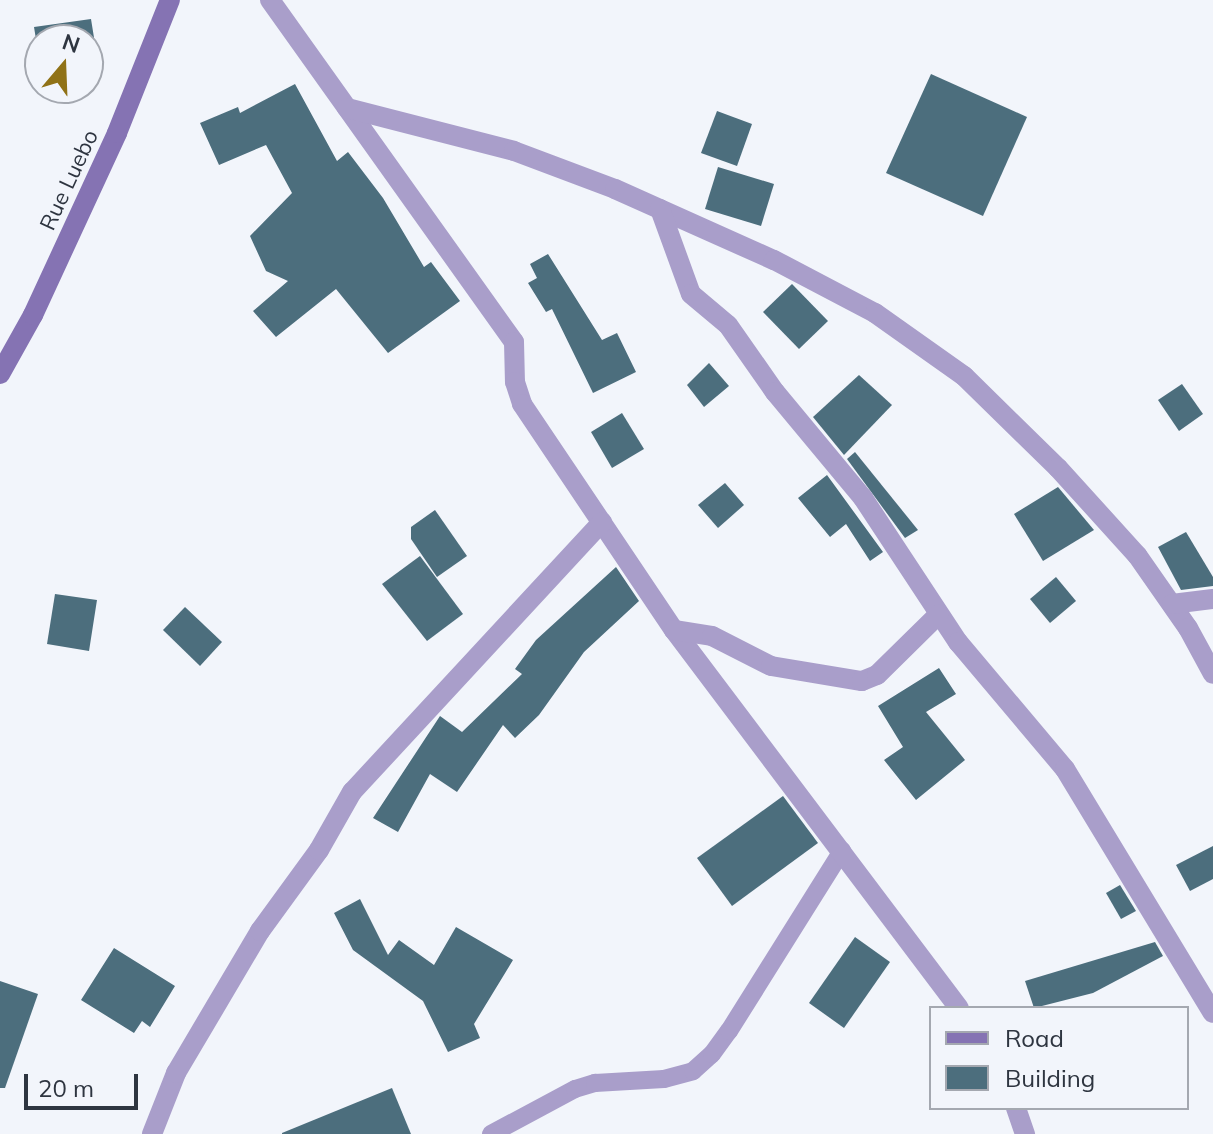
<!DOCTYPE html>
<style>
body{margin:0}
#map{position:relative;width:1213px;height:1134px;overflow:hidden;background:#f2f5fb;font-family:Mulish,sans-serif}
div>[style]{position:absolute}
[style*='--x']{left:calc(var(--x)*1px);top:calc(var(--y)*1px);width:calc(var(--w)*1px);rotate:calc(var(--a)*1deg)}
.building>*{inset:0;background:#4c6e7d}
.lane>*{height:18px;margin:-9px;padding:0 9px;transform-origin:9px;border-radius:9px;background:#a99eca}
.street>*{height:20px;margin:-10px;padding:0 10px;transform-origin:10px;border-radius:10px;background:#a99eca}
.secondary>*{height:20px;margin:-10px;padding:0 10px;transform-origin:10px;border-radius:10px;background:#8573b3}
span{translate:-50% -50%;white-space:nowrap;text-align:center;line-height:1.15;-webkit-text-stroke:8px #f2f5fb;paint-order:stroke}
.street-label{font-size:22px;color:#2e3540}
.legend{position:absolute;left:929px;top:1006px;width:260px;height:104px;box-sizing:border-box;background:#f2f5fb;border:2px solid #a4a8b0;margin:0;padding:10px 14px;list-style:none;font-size:24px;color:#2e3540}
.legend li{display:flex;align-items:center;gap:16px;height:40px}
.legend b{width:40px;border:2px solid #a4a8b0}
.north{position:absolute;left:24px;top:24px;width:80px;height:80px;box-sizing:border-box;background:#f2f5fb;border:2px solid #a4a8b0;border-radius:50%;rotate:19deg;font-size:22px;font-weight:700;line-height:32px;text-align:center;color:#2e3540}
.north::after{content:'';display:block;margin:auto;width:28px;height:36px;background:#907217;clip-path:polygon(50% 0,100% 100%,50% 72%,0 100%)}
.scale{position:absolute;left:24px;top:1074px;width:114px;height:36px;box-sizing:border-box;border:4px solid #2e3540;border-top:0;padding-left:10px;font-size:24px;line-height:28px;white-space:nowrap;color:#2e3540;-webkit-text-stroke:6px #f2f5fb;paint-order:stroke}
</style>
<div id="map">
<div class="building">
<div style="clip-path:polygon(91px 19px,96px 50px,88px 51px,88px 40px,40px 40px,39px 58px,34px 27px)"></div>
<div style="clip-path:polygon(931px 74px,1027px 117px,983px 216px,886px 173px)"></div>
<div style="clip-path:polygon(295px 84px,337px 161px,348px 152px,383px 198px,424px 267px,431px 262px,460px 301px,388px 353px,336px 289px,276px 337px,253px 311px,288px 281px,266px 271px,250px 236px,292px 193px,266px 145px,219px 165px,200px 123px,238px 107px,240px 113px)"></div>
<div style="clip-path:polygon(717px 111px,752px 124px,737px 166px,701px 153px)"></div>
<div style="clip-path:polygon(718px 167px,774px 184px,761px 226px,705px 209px)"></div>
<div style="clip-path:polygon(548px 254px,602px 340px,617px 333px,636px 372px,593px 393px,552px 309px,546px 312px,528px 283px,537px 278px,530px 264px)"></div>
<div style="clip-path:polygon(792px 284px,828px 321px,799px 349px,763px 312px)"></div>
<div style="clip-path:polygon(709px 363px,729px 386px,704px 407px,687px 385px)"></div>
<div style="clip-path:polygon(859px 375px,892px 405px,844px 455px,813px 417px)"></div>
<div style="clip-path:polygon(1182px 384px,1203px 414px,1179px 431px,1158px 400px)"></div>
<div style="clip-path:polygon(622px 413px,644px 449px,612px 468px,591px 432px)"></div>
<div style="clip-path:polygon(855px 452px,918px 530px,905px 538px,847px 459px)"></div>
<div style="clip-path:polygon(827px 475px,883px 552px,870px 561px,846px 524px,830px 537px,798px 498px)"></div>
<div style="clip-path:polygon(725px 483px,744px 505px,718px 528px,698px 505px)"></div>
<div style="clip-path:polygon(1058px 487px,1094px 530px,1043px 561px,1014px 514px)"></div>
<div style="clip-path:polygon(435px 510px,467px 556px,437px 577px,411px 539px,411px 527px)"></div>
<div style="clip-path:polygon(1186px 532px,1213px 577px,1213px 586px,1181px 590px,1158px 547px)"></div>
<div style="clip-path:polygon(420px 556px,463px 614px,427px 641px,382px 584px)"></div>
<div style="clip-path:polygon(616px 567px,639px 601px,584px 652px,539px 715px,515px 738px,503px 725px,457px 792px,430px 774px,398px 832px,373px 818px,440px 716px,462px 732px,522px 674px,515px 669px,536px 640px)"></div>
<div style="clip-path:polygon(1056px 577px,1076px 601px,1050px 623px,1030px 599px)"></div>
<div style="clip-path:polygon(55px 594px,97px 600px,89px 651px,47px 644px)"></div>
<div style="clip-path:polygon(185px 607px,222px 642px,200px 666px,163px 630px)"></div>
<div style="clip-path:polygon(939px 668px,956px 694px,926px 712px,965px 760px,916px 800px,884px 760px,903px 747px,878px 706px)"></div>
<div style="clip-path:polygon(783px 796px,818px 843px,732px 906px,697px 858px)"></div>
<div style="clip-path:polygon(1213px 846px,1213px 879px,1190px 891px,1176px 865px)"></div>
<div style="clip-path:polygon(1120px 885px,1136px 911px,1121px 919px,1106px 893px)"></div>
<div style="clip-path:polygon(360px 899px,388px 955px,399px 940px,434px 965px,456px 927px,513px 960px,474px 1024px,480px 1038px,448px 1052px,423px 1001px,353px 950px,334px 913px)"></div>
<div style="clip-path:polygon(855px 937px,890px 962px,844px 1028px,809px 1003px)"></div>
<div style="clip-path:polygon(1155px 942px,1163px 956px,1093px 993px,1034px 1008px,1025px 981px)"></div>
<div style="clip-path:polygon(114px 948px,175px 986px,150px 1027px,142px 1021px,134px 1033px,81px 1000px)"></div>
<div style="clip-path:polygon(0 981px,38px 994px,5px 1088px,0 1088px)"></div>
<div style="clip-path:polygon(392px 1088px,411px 1134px,282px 1134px,282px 1133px)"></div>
</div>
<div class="lane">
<div style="--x:491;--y:1134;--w:95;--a:-28.2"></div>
<div style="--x:575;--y:1089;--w:21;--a:-17"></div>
<div style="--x:595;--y:1083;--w:69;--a:-3.3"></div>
<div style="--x:664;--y:1079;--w:30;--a:-15"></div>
<div style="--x:693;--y:1071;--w:25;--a:-42"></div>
<div style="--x:712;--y:1054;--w:29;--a:-54"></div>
<div style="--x:729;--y:1031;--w:213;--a:-57.9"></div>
</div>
<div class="street">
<div style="--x:270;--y:0;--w:420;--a:54.5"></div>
<div style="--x:514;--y:342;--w:40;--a:88.6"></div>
<div style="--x:515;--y:382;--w:23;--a:72"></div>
<div style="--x:522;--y:404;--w:272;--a:56.1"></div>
<div style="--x:674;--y:630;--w:473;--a:53"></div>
<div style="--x:347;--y:108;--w:172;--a:14.4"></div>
<div style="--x:514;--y:151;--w:108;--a:20.6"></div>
<div style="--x:615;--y:189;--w:174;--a:24.1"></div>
<div style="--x:774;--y:260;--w:114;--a:27.7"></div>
<div style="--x:875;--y:313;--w:109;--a:35.3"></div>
<div style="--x:964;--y:376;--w:132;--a:44.4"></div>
<div style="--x:1058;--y:468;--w:118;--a:47.8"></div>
<div style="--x:1137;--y:555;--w:89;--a:55.1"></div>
<div style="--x:1188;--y:628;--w:52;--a:61.5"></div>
<div style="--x:660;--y:209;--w:90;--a:70"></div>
<div style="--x:691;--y:294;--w:48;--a:40"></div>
<div style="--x:728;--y:325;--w:82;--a:55"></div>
<div style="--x:775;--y:392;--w:138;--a:50.3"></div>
<div style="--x:863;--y:498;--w:173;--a:56.6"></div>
<div style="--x:958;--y:642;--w:166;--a:49.9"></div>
<div style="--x:1065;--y:769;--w:285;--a:58.8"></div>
<div style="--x:1172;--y:604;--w:41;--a:-7"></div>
<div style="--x:674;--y:630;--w:38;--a:9"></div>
<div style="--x:712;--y:636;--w:66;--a:27"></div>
<div style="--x:771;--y:666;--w:92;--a:9.4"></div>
<div style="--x:862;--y:681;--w:16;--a:-22"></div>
<div style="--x:877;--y:675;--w:86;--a:-44.5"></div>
<div style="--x:1016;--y:1108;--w:28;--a:71"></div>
<div style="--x:152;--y:1134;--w:66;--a:-68.5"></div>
<div style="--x:176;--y:1073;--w:165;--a:-59.4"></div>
<div style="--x:260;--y:931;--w:100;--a:-53.9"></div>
<div style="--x:319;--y:850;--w:67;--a:-60.4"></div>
<div style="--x:352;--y:792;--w:368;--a:-47.2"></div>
</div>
<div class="secondary">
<div style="--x:0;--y:374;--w:68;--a:-60.8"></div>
<div style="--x:33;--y:315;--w:200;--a:-65.2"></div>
<div style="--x:117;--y:133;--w:143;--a:-68.3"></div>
</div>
<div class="street-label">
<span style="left:69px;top:180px;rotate:-65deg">Rue Luebo</span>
</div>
<ul class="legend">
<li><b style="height:10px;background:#8573b3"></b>Road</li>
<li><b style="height:22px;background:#4c6e7d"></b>Building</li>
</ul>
<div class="north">N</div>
<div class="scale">20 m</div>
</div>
